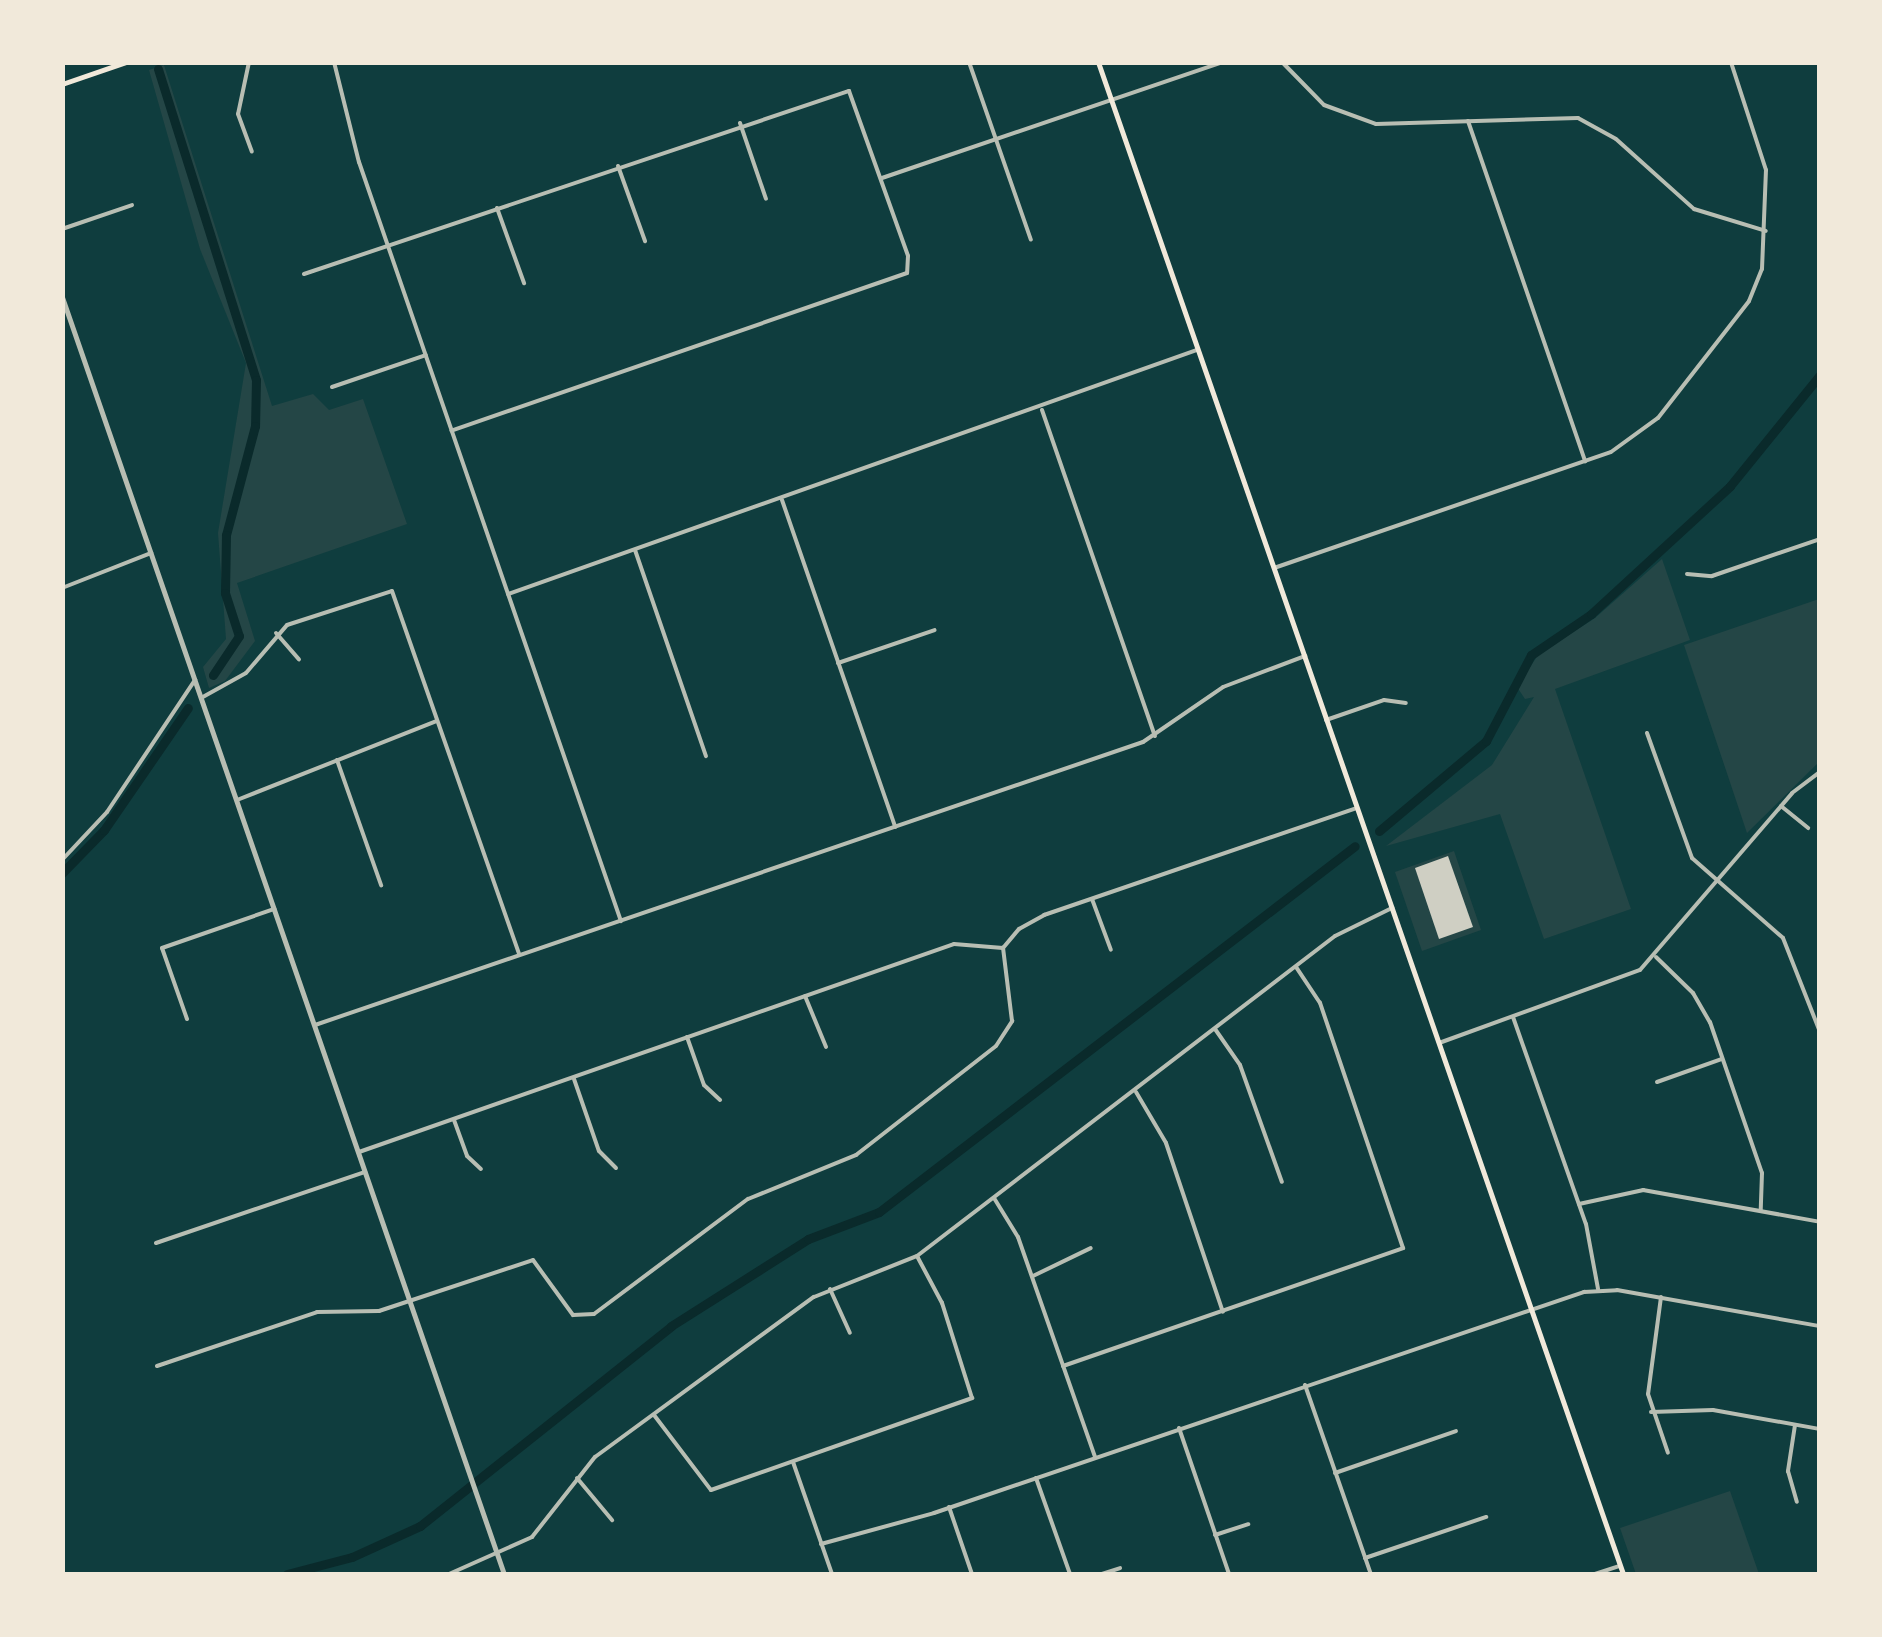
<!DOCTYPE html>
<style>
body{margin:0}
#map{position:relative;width:1882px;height:1637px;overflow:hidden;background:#0f3d3e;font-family:Ubuntu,sans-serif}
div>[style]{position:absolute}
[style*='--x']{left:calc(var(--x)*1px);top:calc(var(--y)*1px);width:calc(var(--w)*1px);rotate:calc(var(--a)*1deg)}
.green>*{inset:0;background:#244646}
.canal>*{height:9px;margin:-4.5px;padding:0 4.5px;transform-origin:4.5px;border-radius:4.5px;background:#0a2a2b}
.building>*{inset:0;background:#cfcfc3}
.minor>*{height:4px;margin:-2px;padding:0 2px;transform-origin:2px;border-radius:2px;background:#b8beb3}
.tertiary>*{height:5px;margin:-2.5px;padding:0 2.5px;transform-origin:2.5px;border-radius:2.5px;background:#b8beb3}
.secondary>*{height:5px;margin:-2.5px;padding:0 2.5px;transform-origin:2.5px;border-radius:2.5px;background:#f1e9da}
span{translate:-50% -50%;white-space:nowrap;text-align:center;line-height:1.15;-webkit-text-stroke:8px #f1e9da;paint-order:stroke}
.frame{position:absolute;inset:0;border:65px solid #f1e9da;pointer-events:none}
</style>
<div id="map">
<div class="green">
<div style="clip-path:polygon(164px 65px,272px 406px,313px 394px,329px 410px,363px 399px,407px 524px,237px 583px,255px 641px,225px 681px,209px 688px,203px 667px,226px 639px,218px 533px,246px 363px,200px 249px,149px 70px)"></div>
<div style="clip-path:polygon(1662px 559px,1690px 640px,1555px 689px,1631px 909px,1544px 939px,1500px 814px,1386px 846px,1492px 765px,1534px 697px,1525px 699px,1517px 687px,1538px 655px,1595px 618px)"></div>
<div style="clip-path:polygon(1819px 599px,1819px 762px,1747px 833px,1684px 645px)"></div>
<div style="clip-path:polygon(1454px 851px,1481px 930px,1422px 951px,1395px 872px)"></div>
<div style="clip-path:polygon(1730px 1491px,1759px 1574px,1636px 1574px,1620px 1528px)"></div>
</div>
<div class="canal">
<div style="--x:158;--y:69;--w:326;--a:72.5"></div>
<div style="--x:256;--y:380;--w:46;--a:91.2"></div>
<div style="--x:255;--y:426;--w:113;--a:104.9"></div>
<div style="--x:226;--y:535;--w:58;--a:91"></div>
<div style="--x:225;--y:593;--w:45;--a:72"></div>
<div style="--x:239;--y:636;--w:47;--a:123.7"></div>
<div style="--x:1379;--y:831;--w:140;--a:-40.1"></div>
<div style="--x:1486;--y:741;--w:97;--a:-62.4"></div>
<div style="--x:1531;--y:655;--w:73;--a:-34.3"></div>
<div style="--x:1591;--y:614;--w:189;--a:-42.6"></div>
<div style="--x:1730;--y:486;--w:143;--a:-51"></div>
<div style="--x:62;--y:873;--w:60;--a:-45.7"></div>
<div style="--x:104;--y:830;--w:148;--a:-55.5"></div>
<div style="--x:287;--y:1574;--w:67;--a:-14.7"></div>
<div style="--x:352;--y:1557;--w:75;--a:-24.5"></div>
<div style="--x:420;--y:1526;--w:321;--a:-38.5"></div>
<div style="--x:671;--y:1326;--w:162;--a:-32.4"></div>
<div style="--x:808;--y:1239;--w:76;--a:-20.8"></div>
<div style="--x:879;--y:1212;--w:600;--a:-37.56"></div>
</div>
<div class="building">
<div style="clip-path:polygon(1448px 856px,1473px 927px,1439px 939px,1415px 868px)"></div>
</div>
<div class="minor">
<div style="--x:249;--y:62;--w:53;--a:101.9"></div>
<div style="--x:238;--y:114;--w:40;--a:69.8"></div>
<div style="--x:334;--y:62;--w:103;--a:76"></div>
<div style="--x:359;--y:162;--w:803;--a:70.96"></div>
<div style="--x:969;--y:62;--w:188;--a:70.8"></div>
<div style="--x:1282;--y:62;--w:60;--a:45.7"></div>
<div style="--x:1324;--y:105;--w:55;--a:20.1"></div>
<div style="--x:1376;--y:124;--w:202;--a:-1.7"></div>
<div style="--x:1578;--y:118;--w:43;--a:28.9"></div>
<div style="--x:1616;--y:139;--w:105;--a:41.9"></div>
<div style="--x:1694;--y:209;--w:75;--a:17"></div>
<div style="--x:1468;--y:121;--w:360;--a:71"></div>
<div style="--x:740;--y:123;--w:80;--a:71.1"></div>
<div style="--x:618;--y:166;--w:80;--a:70.2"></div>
<div style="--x:882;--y:178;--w:359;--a:-18.8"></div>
<div style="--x:497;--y:208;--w:80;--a:70.2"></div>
<div style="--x:62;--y:229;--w:74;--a:-18.9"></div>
<div style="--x:304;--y:274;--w:575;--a:-18.56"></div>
<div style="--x:849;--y:91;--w:175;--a:70.3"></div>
<div style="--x:908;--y:256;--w:17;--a:93"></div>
<div style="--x:907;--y:273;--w:482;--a:160.9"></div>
<div style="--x:332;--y:387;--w:99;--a:-18.8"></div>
<div style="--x:1042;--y:410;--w:345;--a:70.9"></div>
<div style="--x:782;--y:500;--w:346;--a:70.9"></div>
<div style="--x:635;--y:550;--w:218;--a:71"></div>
<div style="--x:1274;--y:568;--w:356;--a:-19"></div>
<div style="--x:1611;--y:452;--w:58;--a:-35.9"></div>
<div style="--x:1658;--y:418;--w:148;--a:-52.1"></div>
<div style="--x:1749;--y:301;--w:35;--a:-68"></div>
<div style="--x:1762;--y:269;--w:99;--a:-87.7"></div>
<div style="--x:1766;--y:170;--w:114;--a:-108"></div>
<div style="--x:1687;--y:574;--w:25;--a:5"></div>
<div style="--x:1712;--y:576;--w:114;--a:-18.9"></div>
<div style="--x:62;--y:588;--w:96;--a:-21.5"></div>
<div style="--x:508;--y:594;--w:731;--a:-19.5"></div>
<div style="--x:276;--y:633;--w:35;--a:49"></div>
<div style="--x:838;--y:663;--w:102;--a:-18.8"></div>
<div style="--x:201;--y:698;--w:51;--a:-29.1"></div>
<div style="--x:246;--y:673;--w:63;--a:-49.5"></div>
<div style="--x:287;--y:625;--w:110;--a:-17.9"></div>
<div style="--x:392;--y:591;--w:385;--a:70.7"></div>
<div style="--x:1326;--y:720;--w:61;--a:-19"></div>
<div style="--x:1384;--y:700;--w:22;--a:8"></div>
<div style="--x:1647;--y:733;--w:133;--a:70.2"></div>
<div style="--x:1692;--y:858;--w:121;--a:41.3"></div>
<div style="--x:1783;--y:938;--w:101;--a:68.5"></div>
<div style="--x:337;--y:760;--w:133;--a:70.6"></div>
<div style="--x:237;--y:800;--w:215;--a:-21.6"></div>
<div style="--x:1781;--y:806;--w:35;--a:39"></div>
<div style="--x:62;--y:860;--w:66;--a:-46.8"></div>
<div style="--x:107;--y:812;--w:159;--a:-56.3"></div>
<div style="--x:1092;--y:899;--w:54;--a:69.6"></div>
<div style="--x:1656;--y:957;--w:52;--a:44.2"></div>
<div style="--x:1693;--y:993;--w:34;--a:60"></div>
<div style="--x:1710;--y:1022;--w:160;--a:71"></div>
<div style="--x:1762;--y:1173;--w:38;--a:92"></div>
<div style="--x:805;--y:996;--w:55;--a:67.6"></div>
<div style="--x:1513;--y:1017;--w:219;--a:70.6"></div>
<div style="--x:1586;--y:1224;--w:66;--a:79.5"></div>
<div style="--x:187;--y:1019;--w:75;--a:-109.4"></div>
<div style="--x:162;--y:948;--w:119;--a:-19.2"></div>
<div style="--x:315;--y:1025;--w:875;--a:-18.87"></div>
<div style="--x:1143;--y:742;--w:97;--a:-34.5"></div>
<div style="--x:1223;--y:687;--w:88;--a:-20.7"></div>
<div style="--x:1215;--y:1029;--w:44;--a:55.2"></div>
<div style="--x:1240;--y:1065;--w:124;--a:70.3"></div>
<div style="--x:687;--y:1037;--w:51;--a:70.5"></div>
<div style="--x:704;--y:1085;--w:22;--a:43"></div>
<div style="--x:1439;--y:1043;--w:214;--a:-20"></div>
<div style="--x:1640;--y:970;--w:233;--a:-49.3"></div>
<div style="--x:1792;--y:793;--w:35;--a:-37"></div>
<div style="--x:574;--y:1079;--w:76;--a:70.9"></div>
<div style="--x:599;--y:1151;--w:24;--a:45"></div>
<div style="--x:1657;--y:1082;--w:69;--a:-19.5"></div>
<div style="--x:1136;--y:1092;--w:59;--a:59.5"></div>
<div style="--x:1166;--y:1143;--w:178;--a:71.4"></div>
<div style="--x:454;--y:1120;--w:38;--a:70"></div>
<div style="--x:467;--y:1156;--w:19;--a:43"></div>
<div style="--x:359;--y:1152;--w:630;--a:-19.27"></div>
<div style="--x:954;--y:944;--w:49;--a:4.7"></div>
<div style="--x:1003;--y:948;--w:25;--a:-50"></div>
<div style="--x:1019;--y:929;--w:29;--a:-29"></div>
<div style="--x:1044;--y:915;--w:331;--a:-18.9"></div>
<div style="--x:994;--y:1198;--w:46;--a:58.4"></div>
<div style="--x:1018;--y:1237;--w:233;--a:70.7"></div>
<div style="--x:1579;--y:1204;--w:66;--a:-12.3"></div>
<div style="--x:1643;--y:1190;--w:180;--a:10.2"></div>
<div style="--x:156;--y:1243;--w:221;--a:-18.8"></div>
<div style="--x:1033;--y:1276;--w:64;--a:-25.8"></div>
<div style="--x:830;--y:1289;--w:48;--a:65.6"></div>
<div style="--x:1661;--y:1297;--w:98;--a:97.6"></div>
<div style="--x:1648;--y:1394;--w:62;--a:71.3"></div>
<div style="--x:157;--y:1366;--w:169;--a:-18.6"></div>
<div style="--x:317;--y:1312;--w:62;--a:-0.9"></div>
<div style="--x:379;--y:1311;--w:162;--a:-18.3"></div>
<div style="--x:533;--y:1260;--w:68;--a:54"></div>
<div style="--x:573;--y:1315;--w:21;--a:-3"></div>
<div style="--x:594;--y:1314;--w:192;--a:-36.8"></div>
<div style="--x:748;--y:1199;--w:117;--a:-22.2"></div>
<div style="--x:856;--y:1155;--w:177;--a:-37.9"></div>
<div style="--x:996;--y:1046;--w:30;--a:-57"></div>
<div style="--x:1012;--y:1021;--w:74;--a:-97"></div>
<div style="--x:1063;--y:1366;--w:360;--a:-19.1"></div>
<div style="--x:1403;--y:1248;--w:259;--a:-108.7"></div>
<div style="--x:1320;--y:1003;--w:43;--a:-123.7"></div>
<div style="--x:1305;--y:1385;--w:200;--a:70.8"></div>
<div style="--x:1651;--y:1412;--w:62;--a:-1.8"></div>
<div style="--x:1713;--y:1410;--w:109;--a:10.1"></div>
<div style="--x:654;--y:1415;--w:94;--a:52.8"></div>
<div style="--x:711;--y:1490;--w:277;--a:-19.4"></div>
<div style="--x:972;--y:1398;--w:100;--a:-107.5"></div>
<div style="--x:942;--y:1303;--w:53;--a:-118"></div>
<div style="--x:1795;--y:1425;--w:47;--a:98.7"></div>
<div style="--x:1788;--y:1471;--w:32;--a:74"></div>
<div style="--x:1179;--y:1428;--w:154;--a:71.1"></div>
<div style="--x:793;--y:1462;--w:119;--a:70.8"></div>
<div style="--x:1335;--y:1473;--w:128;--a:-19.1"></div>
<div style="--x:577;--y:1478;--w:55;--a:50.2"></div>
<div style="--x:1036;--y:1478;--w:102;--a:70.5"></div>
<div style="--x:949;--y:1507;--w:71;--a:71.1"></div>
<div style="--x:1215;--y:1535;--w:35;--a:-18"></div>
<div style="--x:821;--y:1544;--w:117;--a:-15.3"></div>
<div style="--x:934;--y:1513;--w:687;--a:-18.78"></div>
<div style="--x:1584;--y:1292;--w:33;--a:-3"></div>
<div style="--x:1617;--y:1290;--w:206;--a:10.1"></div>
<div style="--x:1365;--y:1558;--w:128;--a:-18.7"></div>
<div style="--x:449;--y:1574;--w:91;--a:-24"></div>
<div style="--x:532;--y:1537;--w:102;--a:-51.8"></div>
<div style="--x:595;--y:1457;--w:271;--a:-36.2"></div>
<div style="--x:814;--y:1297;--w:111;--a:-21.7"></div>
<div style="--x:917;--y:1256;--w:526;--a:-37.44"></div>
<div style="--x:1335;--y:936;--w:64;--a:-26.2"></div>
<div style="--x:1102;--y:1574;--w:19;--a:-18"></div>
<div style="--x:1595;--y:1574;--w:26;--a:-18"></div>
</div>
<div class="tertiary">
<div style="--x:62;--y:297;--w:1351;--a:70.91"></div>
</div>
<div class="secondary">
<div style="--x:1098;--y:62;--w:1601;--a:70.85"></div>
<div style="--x:62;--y:84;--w:68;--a:-19"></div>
</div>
<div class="frame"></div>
</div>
